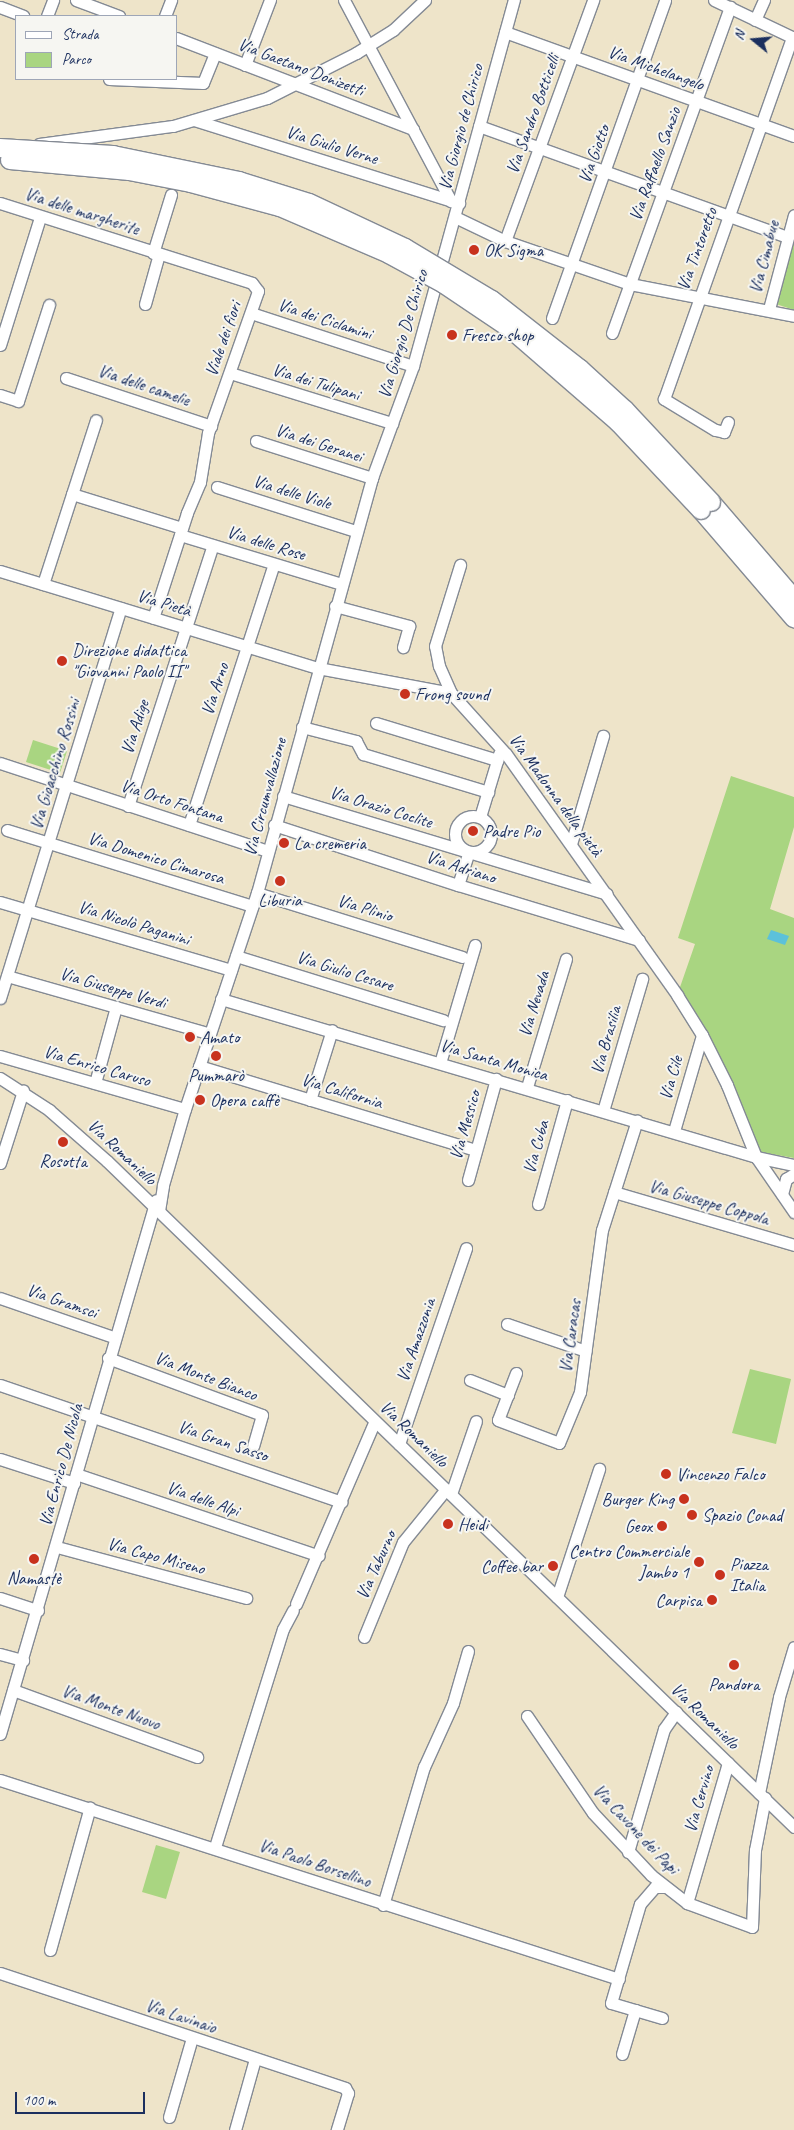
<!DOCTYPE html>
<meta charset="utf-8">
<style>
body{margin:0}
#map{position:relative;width:794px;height:2130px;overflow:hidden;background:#eee4c9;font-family:Caveat,sans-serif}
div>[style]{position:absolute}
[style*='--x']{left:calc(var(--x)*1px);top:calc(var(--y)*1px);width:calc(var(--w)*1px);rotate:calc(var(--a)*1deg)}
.green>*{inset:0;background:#a9d581}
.water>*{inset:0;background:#5cc1da}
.roads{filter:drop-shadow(1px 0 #848a94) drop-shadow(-1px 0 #848a94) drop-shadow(0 1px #848a94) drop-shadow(0 -1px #848a94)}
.minor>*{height:11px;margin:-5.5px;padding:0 5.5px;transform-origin:5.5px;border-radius:5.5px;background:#fff}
.minor>.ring{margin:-5.5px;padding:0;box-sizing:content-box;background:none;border:11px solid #fff;border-radius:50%}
.highway>*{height:18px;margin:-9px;padding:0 9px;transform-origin:9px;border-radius:9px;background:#fff}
.bridges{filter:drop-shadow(1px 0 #848a94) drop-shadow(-1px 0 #848a94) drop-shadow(0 1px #848a94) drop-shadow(0 -1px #848a94)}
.highway-bridge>*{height:18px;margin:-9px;padding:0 9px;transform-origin:9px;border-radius:9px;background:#fff}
.dots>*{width:14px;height:14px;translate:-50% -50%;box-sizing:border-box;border:2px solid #f6f6f2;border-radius:50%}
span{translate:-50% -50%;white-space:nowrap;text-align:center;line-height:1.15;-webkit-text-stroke:4px #f6f6f2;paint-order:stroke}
.street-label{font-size:18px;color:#1b2f5e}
.poi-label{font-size:18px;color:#1b2f5e}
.left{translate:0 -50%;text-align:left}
.right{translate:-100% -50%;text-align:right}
.legend{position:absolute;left:15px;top:15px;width:162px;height:65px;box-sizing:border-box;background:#f6f6f2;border:1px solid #9ea6b7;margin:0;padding:6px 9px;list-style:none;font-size:15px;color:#1b2f5e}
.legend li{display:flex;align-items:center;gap:10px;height:25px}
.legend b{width:25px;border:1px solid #9ea6b7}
.north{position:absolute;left:729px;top:15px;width:50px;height:50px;-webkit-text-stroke:4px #f6f6f2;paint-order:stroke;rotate:287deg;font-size:14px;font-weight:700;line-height:20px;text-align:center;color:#1b2f5e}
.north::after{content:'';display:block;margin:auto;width:18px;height:22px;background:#1b2f5e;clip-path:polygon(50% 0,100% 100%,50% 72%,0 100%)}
.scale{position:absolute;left:15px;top:2092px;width:130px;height:22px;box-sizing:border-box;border:2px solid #1b2f5e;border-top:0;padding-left:6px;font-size:15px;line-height:18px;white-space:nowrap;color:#1b2f5e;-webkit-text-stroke:4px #f6f6f2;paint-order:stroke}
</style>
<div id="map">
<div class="green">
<div style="clip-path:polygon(794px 237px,794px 310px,776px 304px)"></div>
<div style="clip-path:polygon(33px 740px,67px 751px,60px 773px,26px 762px)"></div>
<div style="clip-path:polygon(731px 776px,794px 797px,794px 827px,770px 909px,794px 918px,794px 1158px,760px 1152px,679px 990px,695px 944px,678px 938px)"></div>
<div style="clip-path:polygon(750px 1369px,791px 1379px,776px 1444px,732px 1433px)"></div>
<div style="clip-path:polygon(156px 1845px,180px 1852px,166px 1899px,142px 1892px)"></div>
</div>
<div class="water">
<div style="clip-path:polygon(771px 930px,789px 936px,785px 945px,767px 939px)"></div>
</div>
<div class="roads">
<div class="minor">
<div style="--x:76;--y:0;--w:46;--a:20.4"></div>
<div style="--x:344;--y:0;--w:228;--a:62"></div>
<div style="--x:714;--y:0;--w:89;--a:25.4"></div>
<div style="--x:0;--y:7;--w:25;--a:21"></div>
<div style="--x:47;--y:16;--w:17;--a:-69"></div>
<div style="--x:165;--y:16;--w:17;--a:-69"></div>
<div style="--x:755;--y:20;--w:22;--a:-66"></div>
<div style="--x:505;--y:32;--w:307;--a:19.8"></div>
<div style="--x:176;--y:38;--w:254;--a:21"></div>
<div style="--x:245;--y:65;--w:70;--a:-69"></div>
<div style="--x:109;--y:79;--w:94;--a:2.4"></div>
<div style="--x:203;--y:83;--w:32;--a:-68"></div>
<div style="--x:194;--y:120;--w:278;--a:17.4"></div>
<div style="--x:479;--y:126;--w:328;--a:19.8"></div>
<div style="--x:39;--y:144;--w:135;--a:-7.7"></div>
<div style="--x:173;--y:126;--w:98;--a:-16.6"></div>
<div style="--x:267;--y:98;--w:100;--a:-26.8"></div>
<div style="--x:356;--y:53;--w:44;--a:-31.9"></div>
<div style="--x:393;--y:30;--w:44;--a:-43.2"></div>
<div style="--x:0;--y:203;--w:264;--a:17.6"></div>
<div style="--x:252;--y:283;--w:10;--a:53"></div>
<div style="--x:258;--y:291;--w:151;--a:109.4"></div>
<div style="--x:208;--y:433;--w:50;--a:99.3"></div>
<div style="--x:200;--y:482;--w:34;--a:113"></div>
<div style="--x:187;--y:513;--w:110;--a:107.9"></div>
<div style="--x:455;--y:217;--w:55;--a:25.6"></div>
<div style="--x:505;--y:241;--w:132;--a:19"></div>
<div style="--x:630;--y:284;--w:167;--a:11"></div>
<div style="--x:505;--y:241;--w:257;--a:-69.9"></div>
<div style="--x:153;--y:253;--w:61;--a:-72.8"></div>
<div style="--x:145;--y:304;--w:52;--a:-74.4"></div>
<div style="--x:769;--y:309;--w:97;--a:-75.1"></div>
<div style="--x:254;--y:314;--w:167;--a:18.1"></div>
<div style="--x:552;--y:318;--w:337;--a:-70.4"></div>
<div style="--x:612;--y:333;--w:347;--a:-70.1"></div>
<div style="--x:0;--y:345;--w:134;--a:-72.6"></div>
<div style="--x:230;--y:373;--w:170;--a:17.2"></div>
<div style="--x:66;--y:378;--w:153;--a:18.3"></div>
<div style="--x:0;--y:395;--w:19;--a:18"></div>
<div style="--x:18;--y:401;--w:101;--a:-72.1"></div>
<div style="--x:728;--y:422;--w:11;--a:112"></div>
<div style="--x:724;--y:432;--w:9;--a:-167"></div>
<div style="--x:715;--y:430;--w:60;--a:-148.7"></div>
<div style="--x:664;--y:399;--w:384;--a:-70.5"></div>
<div style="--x:256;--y:441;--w:122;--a:17.7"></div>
<div style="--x:217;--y:487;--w:146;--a:17.6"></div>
<div style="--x:72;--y:494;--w:115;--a:17.2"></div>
<div style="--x:180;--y:535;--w:168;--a:16.9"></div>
<div style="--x:0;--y:571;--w:332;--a:17"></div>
<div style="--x:318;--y:668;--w:135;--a:10.6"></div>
<div style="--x:451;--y:693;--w:82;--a:48"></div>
<div style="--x:506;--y:754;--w:296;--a:54.6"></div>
<div style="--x:677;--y:995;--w:47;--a:58"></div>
<div style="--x:702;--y:1035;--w:56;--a:63.4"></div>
<div style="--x:727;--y:1085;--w:78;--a:68.1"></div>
<div style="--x:756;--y:1157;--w:67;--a:55.4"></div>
<div style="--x:43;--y:584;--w:172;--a:-72.1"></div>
<div style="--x:335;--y:606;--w:77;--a:15.1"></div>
<div style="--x:409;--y:626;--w:22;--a:106"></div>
<div style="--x:451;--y:693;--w:30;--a:-114"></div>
<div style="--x:439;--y:666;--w:20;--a:-101"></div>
<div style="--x:435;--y:646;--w:85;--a:-72.8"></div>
<div style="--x:376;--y:723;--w:127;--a:17"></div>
<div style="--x:302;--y:727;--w:56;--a:14.5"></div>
<div style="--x:356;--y:741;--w:15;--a:62"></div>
<div style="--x:363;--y:754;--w:131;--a:16.9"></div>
<div style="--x:0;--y:763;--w:282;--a:18.2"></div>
<div style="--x:283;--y:796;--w:338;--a:16.8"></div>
<div style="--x:128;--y:806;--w:274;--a:-72"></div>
<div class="ring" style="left:455px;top:816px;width:25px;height:25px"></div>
<div style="--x:480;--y:817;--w:66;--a:-73.2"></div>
<div style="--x:189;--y:825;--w:274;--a:-72"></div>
<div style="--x:274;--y:825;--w:194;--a:18.1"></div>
<div style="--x:458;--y:885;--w:189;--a:16.9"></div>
<div style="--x:7;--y:830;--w:257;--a:17.2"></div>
<div style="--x:571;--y:844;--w:113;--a:-73.5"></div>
<div style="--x:458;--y:885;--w:35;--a:-72"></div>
<div style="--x:257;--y:893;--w:215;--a:17.3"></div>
<div style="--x:0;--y:902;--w:241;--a:16.4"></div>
<div style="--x:236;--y:956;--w:217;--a:17.2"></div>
<div style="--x:7;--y:976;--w:211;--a:15.9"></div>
<div style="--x:0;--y:998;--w:408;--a:-72.8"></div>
<div style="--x:221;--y:999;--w:558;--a:16.45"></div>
<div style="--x:756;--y:1157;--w:39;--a:12"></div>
<div style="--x:0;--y:1056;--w:192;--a:16"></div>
<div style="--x:440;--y:1063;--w:123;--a:-73.5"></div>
<div style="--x:199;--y:1066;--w:289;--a:16.9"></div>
<div style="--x:0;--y:1078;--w:59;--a:33.1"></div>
<div style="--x:49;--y:1110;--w:77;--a:41.3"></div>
<div style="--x:107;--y:1161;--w:957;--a:44.11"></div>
<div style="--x:95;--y:1083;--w:79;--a:-74.6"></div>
<div style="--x:527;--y:1087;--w:134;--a:-73.1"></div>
<div style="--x:310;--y:1100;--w:73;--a:-72.6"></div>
<div style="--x:603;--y:1111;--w:138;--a:-73.5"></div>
<div style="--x:674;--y:1131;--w:100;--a:-73.7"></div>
<div style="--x:0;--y:1163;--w:76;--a:-72.3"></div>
<div style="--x:468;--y:1180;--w:105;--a:-74.5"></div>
<div style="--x:614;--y:1192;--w:188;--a:16.4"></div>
<div style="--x:782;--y:1194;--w:16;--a:-75"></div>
<div style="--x:786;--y:1179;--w:9;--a:-32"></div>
<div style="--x:538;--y:1204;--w:108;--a:-74.4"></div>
<div style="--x:159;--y:1211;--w:26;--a:-81"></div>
<div style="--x:163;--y:1185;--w:79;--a:-73.9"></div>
<div style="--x:185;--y:1109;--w:228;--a:-71.6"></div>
<div style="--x:257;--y:893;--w:431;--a:-74.5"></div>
<div style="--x:372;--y:478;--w:119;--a:-69.9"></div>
<div style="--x:413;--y:366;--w:380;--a:-74.6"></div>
<div style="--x:0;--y:1298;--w:120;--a:19"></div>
<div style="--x:507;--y:1324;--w:83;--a:18.9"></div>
<div style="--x:108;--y:1358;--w:164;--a:20.3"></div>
<div style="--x:262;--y:1415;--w:32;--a:106"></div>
<div style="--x:516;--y:1373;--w:50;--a:111"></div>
<div style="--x:498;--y:1420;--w:65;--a:20.7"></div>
<div style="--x:559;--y:1443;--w:55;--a:-67.6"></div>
<div style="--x:580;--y:1392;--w:163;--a:-82.3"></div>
<div style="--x:602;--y:1230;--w:115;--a:-72.3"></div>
<div style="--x:470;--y:1380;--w:41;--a:21.5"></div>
<div style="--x:0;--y:1385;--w:361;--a:18.9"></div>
<div style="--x:399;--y:1444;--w:207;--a:-71.1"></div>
<div style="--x:0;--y:1459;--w:78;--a:18"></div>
<div style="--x:76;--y:1474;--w:256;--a:18.6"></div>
<div style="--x:451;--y:1494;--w:77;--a:-71.1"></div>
<div style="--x:57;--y:1547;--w:196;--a:15.1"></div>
<div style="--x:557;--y:1597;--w:135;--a:-71.8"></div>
<div style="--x:0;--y:1598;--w:40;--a:18"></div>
<div style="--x:296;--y:1604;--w:199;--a:-66.7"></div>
<div style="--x:364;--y:1637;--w:103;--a:-67.7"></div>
<div style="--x:403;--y:1542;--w:68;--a:-50.9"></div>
<div style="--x:0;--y:1654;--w:24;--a:15"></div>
<div style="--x:13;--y:1690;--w:196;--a:20"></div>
<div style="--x:527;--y:1716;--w:117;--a:55.8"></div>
<div style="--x:593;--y:1813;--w:85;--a:46.9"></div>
<div style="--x:651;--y:1875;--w:46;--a:37.9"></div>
<div style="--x:687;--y:1903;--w:69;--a:20.3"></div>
<div style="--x:752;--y:1927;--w:77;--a:-87.8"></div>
<div style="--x:755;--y:1850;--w:53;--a:-79.1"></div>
<div style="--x:0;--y:1734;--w:556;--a:-73.72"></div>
<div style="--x:0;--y:1780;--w:650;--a:17.82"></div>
<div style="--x:759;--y:1793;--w:98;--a:-78.2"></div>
<div style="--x:779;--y:1697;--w:52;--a:-73.3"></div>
<div style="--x:215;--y:1847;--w:228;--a:-72.7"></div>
<div style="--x:283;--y:1629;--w:21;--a:-62"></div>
<div style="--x:628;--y:1852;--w:128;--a:-73.7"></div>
<div style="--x:664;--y:1729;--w:21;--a:-55"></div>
<div style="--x:687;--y:1903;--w:146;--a:-73.7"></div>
<div style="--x:383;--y:1905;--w:144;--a:-73.5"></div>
<div style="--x:424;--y:1767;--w:70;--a:-65.6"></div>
<div style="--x:453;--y:1703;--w:54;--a:-73.9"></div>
<div style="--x:50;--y:1950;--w:148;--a:-74.4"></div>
<div style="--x:0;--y:1973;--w:364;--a:18.4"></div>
<div style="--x:345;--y:2088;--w:6;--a:59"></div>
<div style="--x:348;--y:2093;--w:39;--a:107"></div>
<div style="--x:662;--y:2018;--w:53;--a:-163.6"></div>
<div style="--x:611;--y:2003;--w:103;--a:-73.7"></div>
<div style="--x:640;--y:1904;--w:23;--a:-49"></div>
<div style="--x:655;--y:1887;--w:10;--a:0"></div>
<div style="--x:622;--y:2054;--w:46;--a:-73.5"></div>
<div style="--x:169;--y:2117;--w:82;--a:-73.8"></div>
<div style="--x:235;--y:2130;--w:74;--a:-74.3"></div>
</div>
<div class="highway">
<div style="--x:711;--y:502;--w:128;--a:49.4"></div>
<div style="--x:701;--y:510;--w:143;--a:49.3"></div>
</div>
</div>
<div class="bridges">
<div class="highway-bridge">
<div style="--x:0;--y:148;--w:113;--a:3.5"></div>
<div style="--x:113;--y:155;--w:129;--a:11.7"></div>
<div style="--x:239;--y:181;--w:73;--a:17.4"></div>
<div style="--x:309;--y:203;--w:106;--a:25.1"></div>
<div style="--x:405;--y:248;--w:101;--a:30.9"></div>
<div style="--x:492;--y:300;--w:112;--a:38.1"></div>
<div style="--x:580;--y:369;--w:61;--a:42.3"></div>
<div style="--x:625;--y:410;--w:126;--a:46.9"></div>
<div style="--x:10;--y:160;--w:120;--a:5.3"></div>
<div style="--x:129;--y:171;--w:63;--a:11"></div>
<div style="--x:191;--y:183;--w:92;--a:15.1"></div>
<div style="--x:280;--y:207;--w:119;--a:23.3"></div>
<div style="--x:389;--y:254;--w:63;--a:28.6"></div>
<div style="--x:444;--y:284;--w:81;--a:33.9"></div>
<div style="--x:511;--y:329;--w:142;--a:41"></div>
<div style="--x:618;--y:422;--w:121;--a:46.7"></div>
</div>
</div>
<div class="dots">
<div style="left:474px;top:250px;background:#c8321e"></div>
<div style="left:452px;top:335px;background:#c8321e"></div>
<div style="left:62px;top:661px;background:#c8321e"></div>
<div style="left:405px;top:694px;background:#c8321e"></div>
<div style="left:473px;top:831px;background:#c8321e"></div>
<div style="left:284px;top:843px;background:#c8321e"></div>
<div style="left:280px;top:881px;background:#c8321e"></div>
<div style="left:190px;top:1037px;background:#c8321e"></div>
<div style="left:216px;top:1056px;background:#c8321e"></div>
<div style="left:200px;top:1100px;background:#c8321e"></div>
<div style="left:63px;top:1142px;background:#c8321e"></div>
<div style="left:666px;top:1474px;background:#c8321e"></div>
<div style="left:684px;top:1499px;background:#c8321e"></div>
<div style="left:692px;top:1515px;background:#c8321e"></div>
<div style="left:448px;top:1524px;background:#c8321e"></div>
<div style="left:662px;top:1526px;background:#c8321e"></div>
<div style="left:34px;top:1559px;background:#c8321e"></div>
<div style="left:699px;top:1562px;background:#c8321e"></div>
<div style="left:553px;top:1566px;background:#c8321e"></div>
<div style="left:720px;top:1575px;background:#c8321e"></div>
<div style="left:712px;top:1600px;background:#c8321e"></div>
<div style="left:734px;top:1665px;background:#c8321e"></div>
</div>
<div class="street-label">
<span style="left:301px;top:67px;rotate:21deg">Via Gaetano Donizetti</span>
<span style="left:656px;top:68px;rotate:20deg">Via Michelangelo</span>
<span style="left:533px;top:114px;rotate:-70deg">Via Sandro Botticelli</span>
<span style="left:461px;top:127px;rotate:-75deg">Via Giorgio de Chirico</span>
<span style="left:332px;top:145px;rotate:17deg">Via Giulio Verne</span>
<span style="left:594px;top:154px;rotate:-70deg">Via Giotto</span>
<span style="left:655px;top:164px;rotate:-70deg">Via Raffaello Sanzio</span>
<span style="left:82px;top:211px;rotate:18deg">Via delle margherite</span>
<span style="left:697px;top:249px;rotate:-70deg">Via Tintoretto</span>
<span style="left:764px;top:257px;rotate:-75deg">Via Cimabue</span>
<span style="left:325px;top:319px;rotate:18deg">Via dei Ciclamini</span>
<span style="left:403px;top:334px;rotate:-73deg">Via Giorgio De Chirico</span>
<span style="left:223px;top:339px;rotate:-71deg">Viale dei fiori</span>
<span style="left:316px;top:382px;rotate:17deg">Via dei Tulipani</span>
<span style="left:144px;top:385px;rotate:19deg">Via delle camelie</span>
<span style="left:319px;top:443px;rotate:18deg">Via dei Geranei</span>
<span style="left:292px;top:492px;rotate:17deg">Via delle Viole</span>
<span style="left:266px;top:543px;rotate:17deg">Via delle Rose</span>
<span style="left:164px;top:603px;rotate:17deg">Via Pietà</span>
<span style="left:215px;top:689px;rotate:-72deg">Via Arno</span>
<span style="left:135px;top:727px;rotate:-72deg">Via Adige</span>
<span style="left:55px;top:764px;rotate:-73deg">Via Gioacchino Rossini</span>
<span style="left:556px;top:795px;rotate:54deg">Via Madonna della pietà</span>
<span style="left:265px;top:797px;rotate:-75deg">Via Circumvallazione</span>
<span style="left:172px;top:801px;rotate:18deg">Via Orto Fontana</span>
<span style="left:381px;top:807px;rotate:17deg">Via Orazio Coclite</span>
<span style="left:156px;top:858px;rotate:17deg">Via Domenico Cimarosa</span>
<span style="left:461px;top:867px;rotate:18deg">Via Adriano</span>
<span style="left:365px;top:908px;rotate:17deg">Via Plinio</span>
<span style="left:134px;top:923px;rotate:17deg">Via Nicolò Paganini</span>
<span style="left:345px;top:971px;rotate:17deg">Via Giulio Cesare</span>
<span style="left:113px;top:988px;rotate:16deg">Via Giuseppe Verdi</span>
<span style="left:534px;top:1004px;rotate:-73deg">Via Nevada</span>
<span style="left:606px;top:1040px;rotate:-74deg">Via Brasilia</span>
<span style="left:494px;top:1060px;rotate:16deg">Via Santa Monica</span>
<span style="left:97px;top:1066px;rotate:16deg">Via Enrico Caruso</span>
<span style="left:671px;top:1078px;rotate:-74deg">Via Cile</span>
<span style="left:342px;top:1091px;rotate:17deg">Via California</span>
<span style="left:465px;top:1125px;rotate:-74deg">Via Messico</span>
<span style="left:536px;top:1147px;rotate:-74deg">Via Cuba</span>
<span style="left:122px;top:1152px;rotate:43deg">Via Romaniello</span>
<span style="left:709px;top:1202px;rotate:16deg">Via Giuseppe Coppola</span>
<span style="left:62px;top:1301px;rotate:19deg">Via Gramsci</span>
<span style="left:570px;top:1336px;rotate:-82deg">Via Caracas</span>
<span style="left:416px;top:1340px;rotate:-71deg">Via Amazzonia</span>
<span style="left:206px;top:1376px;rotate:21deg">Via Monte Bianco</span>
<span style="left:414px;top:1434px;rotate:44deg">Via Romaniello</span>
<span style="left:223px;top:1441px;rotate:19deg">Via Gran Sasso</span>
<span style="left:61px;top:1465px;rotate:-75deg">Via Enrico De Nicola</span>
<span style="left:203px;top:1499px;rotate:19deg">Via delle Alpi</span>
<span style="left:156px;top:1556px;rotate:15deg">Via Capo Miseno</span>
<span style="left:376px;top:1565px;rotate:-66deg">Via Taburno</span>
<span style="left:111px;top:1707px;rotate:20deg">Via Monte Nuovo</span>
<span style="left:705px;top:1716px;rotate:44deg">Via Romaniello</span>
<span style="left:699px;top:1799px;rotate:-74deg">Via Cervino</span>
<span style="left:636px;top:1829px;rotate:47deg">Via Cavone dei Papi</span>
<span style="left:315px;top:1863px;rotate:19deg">Via Paolo Borsellino</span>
<span style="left:181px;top:2016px;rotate:19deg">Via Lavinaio</span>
</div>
<div class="poi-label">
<span class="left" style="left:484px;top:250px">OK Sigma</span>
<span class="left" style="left:462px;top:335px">Fresco shop</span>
<span class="left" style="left:72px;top:661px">Direzione didattica<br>"Giovanni Paolo II"</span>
<span class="left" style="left:415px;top:694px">Frong sound</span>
<span class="left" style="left:483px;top:831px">Padre Pio</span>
<span class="left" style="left:294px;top:843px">La cremeria</span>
<span style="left:280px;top:900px">Liburia</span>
<span class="left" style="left:200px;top:1037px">Amato</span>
<span style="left:216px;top:1075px">Pummarò</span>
<span class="left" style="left:210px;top:1100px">Opera caffè</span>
<span style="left:63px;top:1161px">Rosotta</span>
<span class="left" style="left:676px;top:1474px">Vincenzo Falco</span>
<span class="right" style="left:674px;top:1499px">Burger King</span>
<span class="left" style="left:702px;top:1515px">Spazio Conad</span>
<span class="left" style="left:458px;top:1524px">Heidi</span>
<span class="right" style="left:652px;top:1526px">Geox</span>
<span class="right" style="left:689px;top:1562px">Centro Commerciale<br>Jambo 1</span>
<span class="left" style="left:730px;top:1575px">Piazza<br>Italia</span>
<span class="right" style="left:543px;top:1566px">Coffee bar</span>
<span style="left:34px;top:1578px">Namastè</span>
<span class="right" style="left:702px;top:1600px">Carpisa</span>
<span style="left:734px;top:1684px">Pandora</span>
</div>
<ul class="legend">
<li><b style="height:6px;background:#fff"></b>Strada</li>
<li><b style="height:14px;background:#a9d581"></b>Parco</li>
</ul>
<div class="north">N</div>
<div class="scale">100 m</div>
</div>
